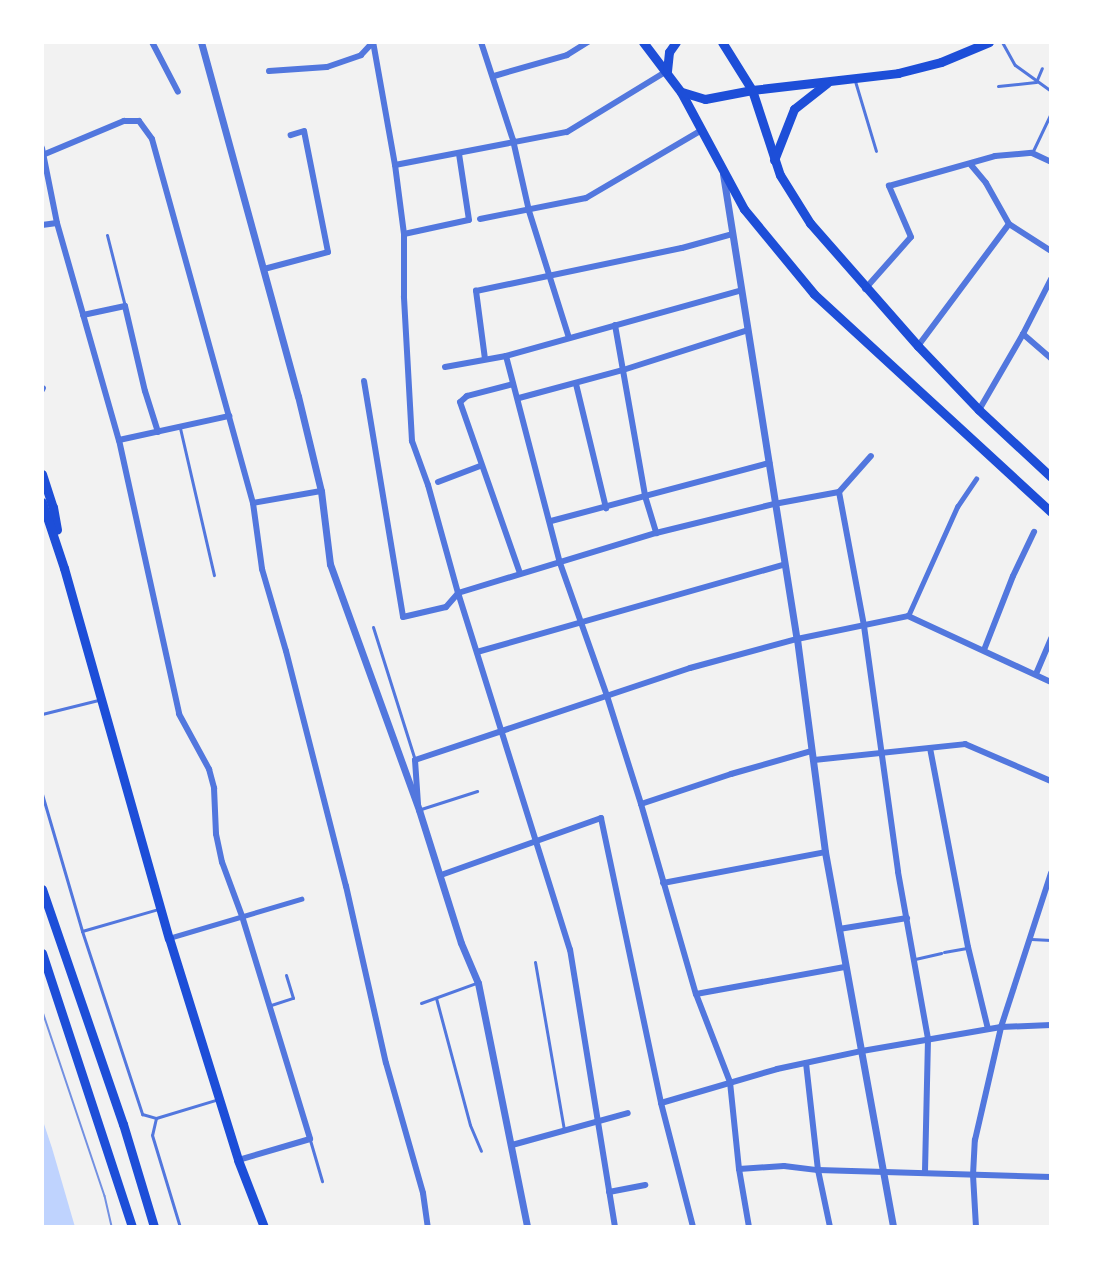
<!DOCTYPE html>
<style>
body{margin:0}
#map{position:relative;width:1093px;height:1269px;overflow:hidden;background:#f2f2f2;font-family:Karla,sans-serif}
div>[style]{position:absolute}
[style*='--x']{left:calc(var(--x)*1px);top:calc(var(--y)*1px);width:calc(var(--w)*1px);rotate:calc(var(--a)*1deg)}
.water>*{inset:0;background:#bfd3fe}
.service>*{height:3px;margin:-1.5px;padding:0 1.5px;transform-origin:1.5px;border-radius:1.5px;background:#5277de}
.pedestrian>*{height:4.5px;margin:-2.25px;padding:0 2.25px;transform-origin:2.25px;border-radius:2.25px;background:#5277de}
.minor>*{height:6px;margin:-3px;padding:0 3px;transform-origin:3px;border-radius:3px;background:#5277de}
.tertiary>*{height:7px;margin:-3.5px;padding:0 3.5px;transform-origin:3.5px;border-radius:3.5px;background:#5277de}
.primary>*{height:9px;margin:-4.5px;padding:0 4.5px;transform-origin:4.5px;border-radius:4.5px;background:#1d4ed8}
.tram>*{height:1.5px;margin:-0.75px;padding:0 0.75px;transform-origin:0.75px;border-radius:0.75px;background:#7290e2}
span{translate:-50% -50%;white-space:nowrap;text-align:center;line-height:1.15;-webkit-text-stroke:4.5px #fff;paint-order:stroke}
.frame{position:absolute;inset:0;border:44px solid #fff;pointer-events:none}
</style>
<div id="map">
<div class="water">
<div style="clip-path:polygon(42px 1118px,52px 1148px,75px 1227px,42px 1227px)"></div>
</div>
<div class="service">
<div style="--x:1002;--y:42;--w:26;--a:61"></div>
<div style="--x:1015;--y:65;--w:44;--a:35.8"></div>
<div style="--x:855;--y:81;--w:73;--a:73.3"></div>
<div style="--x:998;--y:86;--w:38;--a:-6"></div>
<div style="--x:1036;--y:82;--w:15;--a:-67"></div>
<div style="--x:1032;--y:153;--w:44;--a:-64.6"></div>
<div style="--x:107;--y:235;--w:73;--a:75.8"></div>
<div style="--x:180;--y:428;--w:151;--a:77"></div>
<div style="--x:373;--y:627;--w:139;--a:72.5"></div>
<div style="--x:42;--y:714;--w:58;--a:-14"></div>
<div style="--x:42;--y:794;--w:143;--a:73.7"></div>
<div style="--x:82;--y:931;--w:193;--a:71.8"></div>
<div style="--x:142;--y:1114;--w:15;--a:16"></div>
<div style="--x:156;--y:1118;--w:66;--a:-16.8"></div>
<div style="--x:421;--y:809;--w:59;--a:-17.8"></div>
<div style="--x:82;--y:931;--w:79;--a:-16.1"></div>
<div style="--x:1031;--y:939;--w:20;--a:3"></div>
<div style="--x:944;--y:952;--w:23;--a:-10"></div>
<div style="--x:915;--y:959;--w:27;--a:-13"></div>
<div style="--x:535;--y:962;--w:170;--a:80.2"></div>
<div style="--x:436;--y:998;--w:131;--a:75"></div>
<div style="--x:470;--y:1125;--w:28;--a:67"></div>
<div style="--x:421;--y:1003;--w:59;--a:-20"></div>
<div style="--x:271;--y:1005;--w:23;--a:-18"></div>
<div style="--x:293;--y:998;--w:24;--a:-107"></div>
<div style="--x:156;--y:1118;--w:17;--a:103"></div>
<div style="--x:152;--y:1135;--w:96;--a:73.1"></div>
<div style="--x:310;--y:1140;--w:43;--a:73.7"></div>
</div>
<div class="pedestrian">
<div style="--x:908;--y:616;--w:120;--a:-65.8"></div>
<div style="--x:957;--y:507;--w:34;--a:-56"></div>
<div style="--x:169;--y:938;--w:138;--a:-16.5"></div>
</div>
<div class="minor">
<div style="--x:152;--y:42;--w:56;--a:62.5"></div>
<div style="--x:481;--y:42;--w:103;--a:71.9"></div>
<div style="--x:513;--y:140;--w:73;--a:77.3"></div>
<div style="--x:529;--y:211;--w:133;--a:72.5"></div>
<div style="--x:269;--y:71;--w:58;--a:-3.9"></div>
<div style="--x:327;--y:67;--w:36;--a:-19"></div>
<div style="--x:361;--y:55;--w:18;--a:-47"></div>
<div style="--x:494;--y:76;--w:76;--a:-16"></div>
<div style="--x:567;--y:55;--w:25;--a:-32"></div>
<div style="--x:42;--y:148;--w:76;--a:78.7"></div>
<div style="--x:57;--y:223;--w:226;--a:74.1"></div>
<div style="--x:119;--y:440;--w:280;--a:77.6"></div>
<div style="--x:179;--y:714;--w:63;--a:61.4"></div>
<div style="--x:209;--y:769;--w:20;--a:75"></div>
<div style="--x:214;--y:788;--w:46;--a:87.5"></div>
<div style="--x:216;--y:834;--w:29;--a:78"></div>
<div style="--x:222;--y:862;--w:58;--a:69.7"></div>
<div style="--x:242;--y:916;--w:233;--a:73"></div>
<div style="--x:310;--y:1139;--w:75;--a:163.7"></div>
<div style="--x:45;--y:154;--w:86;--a:-22.7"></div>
<div style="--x:124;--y:121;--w:15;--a:0"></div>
<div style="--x:139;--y:121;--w:22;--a:54"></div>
<div style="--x:152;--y:139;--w:378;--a:74.5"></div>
<div style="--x:253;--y:503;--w:67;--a:82.2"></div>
<div style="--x:262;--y:569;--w:85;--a:73.7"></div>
<div style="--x:286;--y:651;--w:243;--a:75.7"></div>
<div style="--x:346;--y:886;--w:181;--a:77.3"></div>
<div style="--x:386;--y:1063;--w:135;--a:74.1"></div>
<div style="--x:423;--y:1193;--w:34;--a:82"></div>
<div style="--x:395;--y:165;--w:175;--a:-10.9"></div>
<div style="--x:567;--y:132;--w:117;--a:-31.4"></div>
<div style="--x:971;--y:165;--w:23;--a:50"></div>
<div style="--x:986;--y:183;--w:47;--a:60.7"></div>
<div style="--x:1009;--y:224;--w:50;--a:32.7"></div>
<div style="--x:480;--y:219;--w:108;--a:-11.2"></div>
<div style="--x:586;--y:198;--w:134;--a:-30.4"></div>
<div style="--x:42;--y:225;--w:15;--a:-8"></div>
<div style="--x:404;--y:234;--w:66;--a:-12.2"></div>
<div style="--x:469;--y:220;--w:67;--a:-98.6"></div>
<div style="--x:264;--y:269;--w:66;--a:-14.9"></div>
<div style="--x:328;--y:252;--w:123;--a:-101.2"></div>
<div style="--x:304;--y:131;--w:14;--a:163"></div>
<div style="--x:865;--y:289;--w:69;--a:-48.5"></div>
<div style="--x:911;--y:237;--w:56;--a:-113.3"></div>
<div style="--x:889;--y:186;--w:110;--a:-15.8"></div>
<div style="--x:995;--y:156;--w:37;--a:-5"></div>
<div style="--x:1032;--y:153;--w:21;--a:25"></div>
<div style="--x:83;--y:315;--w:43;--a:-12.1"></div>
<div style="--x:125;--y:306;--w:87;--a:76.8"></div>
<div style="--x:145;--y:391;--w:43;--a:72.4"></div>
<div style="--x:615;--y:325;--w:174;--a:80"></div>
<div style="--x:645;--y:496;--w:39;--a:73"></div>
<div style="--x:1023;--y:334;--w:37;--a:41"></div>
<div style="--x:918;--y:346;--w:152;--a:-53.3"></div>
<div style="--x:506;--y:356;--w:214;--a:75.4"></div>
<div style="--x:560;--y:563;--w:141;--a:70.5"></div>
<div style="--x:607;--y:696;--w:113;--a:72.5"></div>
<div style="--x:641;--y:804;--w:198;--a:73.9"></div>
<div style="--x:696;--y:994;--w:94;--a:68.9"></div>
<div style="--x:730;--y:1082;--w:87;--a:84.1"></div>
<div style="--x:739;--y:1169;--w:59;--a:80.2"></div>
<div style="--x:485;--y:359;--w:69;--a:-97.5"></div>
<div style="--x:476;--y:291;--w:210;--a:-11.8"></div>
<div style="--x:682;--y:248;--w:52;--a:-15.6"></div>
<div style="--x:445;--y:367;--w:62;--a:-10.2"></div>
<div style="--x:506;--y:356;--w:245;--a:-15.6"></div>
<div style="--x:364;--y:381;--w:239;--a:80.6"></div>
<div style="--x:403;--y:617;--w:44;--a:-13.1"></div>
<div style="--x:446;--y:607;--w:18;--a:-49"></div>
<div style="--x:458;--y:593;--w:112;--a:-105.5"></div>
<div style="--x:428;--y:485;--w:47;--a:-110"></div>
<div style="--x:412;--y:441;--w:145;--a:-93.2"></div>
<div style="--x:404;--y:296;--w:62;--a:-90"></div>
<div style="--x:404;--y:234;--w:70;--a:-97.4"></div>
<div style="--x:395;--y:165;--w:125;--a:-100.1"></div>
<div style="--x:513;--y:384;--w:48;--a:165.4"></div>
<div style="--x:467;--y:396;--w:9;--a:139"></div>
<div style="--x:460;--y:402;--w:181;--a:70.7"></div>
<div style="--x:576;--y:384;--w:128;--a:76.4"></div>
<div style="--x:42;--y:390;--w:2;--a:-63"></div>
<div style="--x:519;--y:398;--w:108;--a:-15.1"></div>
<div style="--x:623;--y:370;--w:131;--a:-17.7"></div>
<div style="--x:979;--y:410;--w:88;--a:-59.9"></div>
<div style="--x:1023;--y:334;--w:62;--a:-63"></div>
<div style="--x:119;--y:440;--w:113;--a:-12.3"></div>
<div style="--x:438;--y:482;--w:45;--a:-20.9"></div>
<div style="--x:839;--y:492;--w:48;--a:-48.4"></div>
<div style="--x:253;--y:503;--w:69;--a:-10"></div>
<div style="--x:551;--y:521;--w:226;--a:-14.9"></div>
<div style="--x:984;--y:650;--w:79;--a:-68.6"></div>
<div style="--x:1013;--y:576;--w:49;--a:-64.5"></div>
<div style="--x:477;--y:652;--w:320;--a:-15.9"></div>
<div style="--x:1036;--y:674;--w:39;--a:-67"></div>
<div style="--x:930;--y:748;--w:203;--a:79.2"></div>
<div style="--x:968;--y:947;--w:84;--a:76.3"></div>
<div style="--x:814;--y:760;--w:152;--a:-6"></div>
<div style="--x:965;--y:744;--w:94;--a:23.3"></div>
<div style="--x:418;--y:804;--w:44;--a:-93.9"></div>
<div style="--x:415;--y:760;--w:290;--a:-18.5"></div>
<div style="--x:690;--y:668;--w:111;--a:-15.2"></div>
<div style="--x:797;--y:639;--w:113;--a:-11.7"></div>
<div style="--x:908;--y:616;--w:157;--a:24.8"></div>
<div style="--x:641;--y:804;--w:95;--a:-18.4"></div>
<div style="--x:731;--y:774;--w:84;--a:-15.9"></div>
<div style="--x:441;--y:875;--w:170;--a:-19.6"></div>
<div style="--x:601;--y:818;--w:291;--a:78.1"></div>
<div style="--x:661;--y:1103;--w:128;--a:75.5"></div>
<div style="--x:663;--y:883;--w:165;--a:-10.8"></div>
<div style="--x:839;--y:929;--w:69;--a:-9.2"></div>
<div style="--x:696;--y:994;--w:151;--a:-10.3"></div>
<div style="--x:806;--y:1063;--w:108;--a:83.6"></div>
<div style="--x:818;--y:1170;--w:58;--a:78.1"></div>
<div style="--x:661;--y:1103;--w:121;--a:-16.3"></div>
<div style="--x:777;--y:1069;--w:87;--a:-12"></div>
<div style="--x:862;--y:1051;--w:141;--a:-9.8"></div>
<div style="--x:1001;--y:1027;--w:50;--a:-2.3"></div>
<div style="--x:512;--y:1145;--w:120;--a:-15.4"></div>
<div style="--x:739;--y:1169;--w:45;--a:-3.8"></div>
<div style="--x:784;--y:1166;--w:34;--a:7"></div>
<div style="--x:818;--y:1170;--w:233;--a:1.7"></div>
<div style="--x:609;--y:1192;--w:37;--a:-11"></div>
<div style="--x:615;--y:1227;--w:281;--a:-99.2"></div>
<div style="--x:570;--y:950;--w:374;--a:-107.4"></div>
<div style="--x:458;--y:593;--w:207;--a:-16.9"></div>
<div style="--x:656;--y:533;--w:122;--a:-13.8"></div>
<div style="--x:774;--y:504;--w:66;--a:-10.5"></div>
<div style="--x:839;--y:492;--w:136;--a:79.4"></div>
<div style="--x:864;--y:626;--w:248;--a:82.1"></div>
<div style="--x:898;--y:872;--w:170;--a:79.8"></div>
<div style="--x:928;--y:1039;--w:133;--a:91.3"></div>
<div style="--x:976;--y:1227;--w:52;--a:-93.3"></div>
<div style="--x:973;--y:1175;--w:35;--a:-87"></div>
<div style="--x:975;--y:1140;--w:116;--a:-77"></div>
<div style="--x:1001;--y:1027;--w:162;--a:-72"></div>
</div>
<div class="tertiary">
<div style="--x:201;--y:42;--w:367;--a:74.7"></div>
<div style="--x:298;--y:396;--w:98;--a:76.4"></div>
<div style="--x:321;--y:491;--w:74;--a:83"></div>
<div style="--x:330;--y:564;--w:262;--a:70.1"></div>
<div style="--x:419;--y:810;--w:139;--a:72.5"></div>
<div style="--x:461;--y:943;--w:43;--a:67"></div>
<div style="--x:478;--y:983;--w:249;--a:78.6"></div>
<div style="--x:723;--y:174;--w:471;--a:81"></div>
<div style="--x:797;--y:639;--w:215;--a:82.5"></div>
<div style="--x:825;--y:852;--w:381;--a:79.7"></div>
</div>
<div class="primary">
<div style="--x:643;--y:42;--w:63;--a:52.8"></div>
<div style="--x:681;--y:92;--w:133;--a:61.7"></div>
<div style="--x:744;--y:209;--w:110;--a:50.5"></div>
<div style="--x:814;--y:294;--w:322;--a:42.6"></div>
<div style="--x:722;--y:42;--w:57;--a:58"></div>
<div style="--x:752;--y:90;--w:89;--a:71.8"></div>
<div style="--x:780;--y:175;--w:57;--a:58"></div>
<div style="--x:810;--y:223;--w:164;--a:48.7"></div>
<div style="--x:918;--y:346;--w:88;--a:46.4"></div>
<div style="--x:979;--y:410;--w:98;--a:42.9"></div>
<div style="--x:667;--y:71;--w:19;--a:-84"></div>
<div style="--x:669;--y:52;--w:12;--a:-55"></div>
<div style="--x:682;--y:92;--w:24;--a:17"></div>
<div style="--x:705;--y:99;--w:48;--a:-10.8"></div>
<div style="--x:752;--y:90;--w:147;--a:-6.6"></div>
<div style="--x:898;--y:73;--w:44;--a:-14.3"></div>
<div style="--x:941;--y:62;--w:52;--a:-22.6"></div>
<div style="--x:774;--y:160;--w:55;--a:-68.6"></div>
<div style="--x:794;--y:109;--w:42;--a:-38.2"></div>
<div style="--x:42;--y:474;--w:35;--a:72"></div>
<div style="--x:53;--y:507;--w:23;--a:80"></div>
<div style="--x:42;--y:502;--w:70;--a:71.6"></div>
<div style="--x:64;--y:568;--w:385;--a:74.2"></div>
<div style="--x:169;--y:938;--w:232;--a:72.7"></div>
<div style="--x:238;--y:1160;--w:72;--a:68.8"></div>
<div style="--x:42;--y:889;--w:249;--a:71"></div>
<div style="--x:123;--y:1124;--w:108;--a:73.2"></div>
<div style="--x:42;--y:953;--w:288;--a:71.8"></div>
</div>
<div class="tram">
<div style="--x:42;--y:1009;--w:197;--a:71.4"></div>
<div style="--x:105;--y:1196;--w:32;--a:77"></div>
</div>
<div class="frame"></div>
</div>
